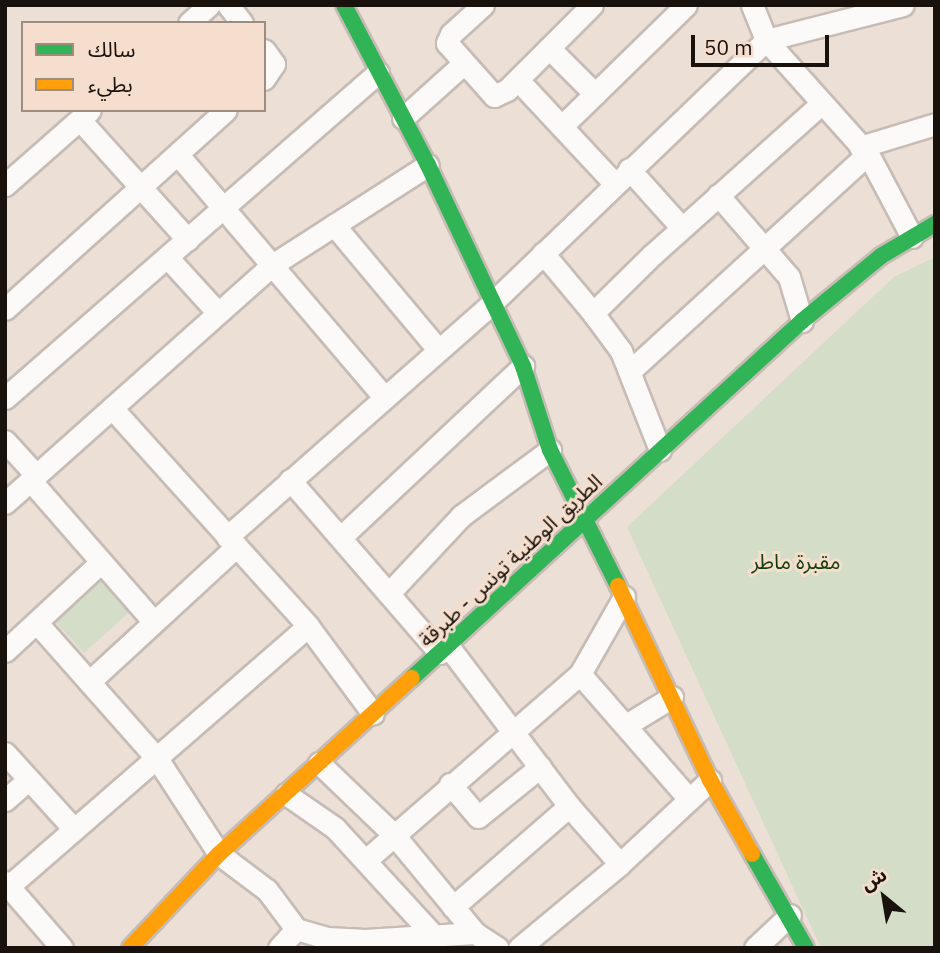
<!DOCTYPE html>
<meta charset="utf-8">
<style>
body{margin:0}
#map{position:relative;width:940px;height:953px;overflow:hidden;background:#ecdfd6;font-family:"IBM Plex Sans","Noto Sans Arabic",sans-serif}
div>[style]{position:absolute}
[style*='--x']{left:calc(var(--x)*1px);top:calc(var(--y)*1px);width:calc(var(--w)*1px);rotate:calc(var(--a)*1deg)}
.green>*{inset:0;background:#d4ddc7}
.roads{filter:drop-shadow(2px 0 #c6bcb5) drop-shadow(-2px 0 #c6bcb5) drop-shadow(0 2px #c6bcb5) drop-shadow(0 -2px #c6bcb5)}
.street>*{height:21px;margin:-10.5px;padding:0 10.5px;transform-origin:10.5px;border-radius:10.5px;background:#fcfaf9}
.fast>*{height:16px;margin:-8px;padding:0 8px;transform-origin:8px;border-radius:8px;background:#30b455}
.slow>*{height:16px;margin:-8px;padding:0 8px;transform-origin:8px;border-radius:8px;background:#ff9f0a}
span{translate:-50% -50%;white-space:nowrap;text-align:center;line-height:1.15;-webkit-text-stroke:6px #f5decd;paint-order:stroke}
.street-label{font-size:21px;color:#19120c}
.park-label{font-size:21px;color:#123f08}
.frame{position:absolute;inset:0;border:7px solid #19120c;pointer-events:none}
.legend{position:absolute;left:21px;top:21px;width:245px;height:91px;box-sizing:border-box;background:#f5decd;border:2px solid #9d8c80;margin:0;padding:9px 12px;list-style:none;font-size:21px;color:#19120c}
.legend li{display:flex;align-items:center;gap:14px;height:35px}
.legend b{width:35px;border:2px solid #9d8c80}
.north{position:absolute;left:849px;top:862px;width:70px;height:70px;-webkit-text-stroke:5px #f5decd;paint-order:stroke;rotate:330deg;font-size:19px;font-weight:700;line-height:28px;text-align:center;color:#19120c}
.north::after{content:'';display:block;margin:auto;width:24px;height:32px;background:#19120c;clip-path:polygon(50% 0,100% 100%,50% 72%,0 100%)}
.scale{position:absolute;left:691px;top:35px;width:138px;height:32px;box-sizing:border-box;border:4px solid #19120c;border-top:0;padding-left:9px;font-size:21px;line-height:24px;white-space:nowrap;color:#19120c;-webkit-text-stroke:5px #f5decd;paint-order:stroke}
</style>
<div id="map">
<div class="green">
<div style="clip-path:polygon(935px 257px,935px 948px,821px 948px,627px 527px,894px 277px)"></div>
<div style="clip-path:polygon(97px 562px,137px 605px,84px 653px,44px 609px)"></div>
</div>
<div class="roads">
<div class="street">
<div style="--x:228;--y:5;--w:23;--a:52"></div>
<div style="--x:483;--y:5;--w:43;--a:137.8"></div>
<div style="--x:451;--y:34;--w:10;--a:114"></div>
<div style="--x:447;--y:43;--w:71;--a:48.4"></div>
<div style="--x:494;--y:96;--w:14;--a:-25"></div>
<div style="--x:507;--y:90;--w:120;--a:-45"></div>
<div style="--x:752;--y:5;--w:38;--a:68"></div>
<div style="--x:766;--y:40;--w:153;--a:48.2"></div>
<div style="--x:868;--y:154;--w:94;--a:62.1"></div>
<div style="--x:189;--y:23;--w:27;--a:-42"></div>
<div style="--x:549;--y:48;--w:65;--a:45"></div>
<div style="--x:264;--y:50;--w:17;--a:54"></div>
<div style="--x:274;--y:64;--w:18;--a:124"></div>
<div style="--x:518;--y:80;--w:141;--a:47"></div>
<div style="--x:403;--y:118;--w:82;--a:-42"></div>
<div style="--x:80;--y:120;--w:161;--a:48"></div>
<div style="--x:562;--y:126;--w:173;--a:-44.3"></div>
<div style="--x:860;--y:147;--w:78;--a:-17"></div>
<div style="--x:179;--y:156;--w:315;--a:49.6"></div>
<div style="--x:629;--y:169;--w:79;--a:48.1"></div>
<div style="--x:5;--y:185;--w:113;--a:-41.4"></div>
<div style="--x:718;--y:195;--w:108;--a:49.1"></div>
<div style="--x:789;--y:277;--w:46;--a:73.5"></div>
<div style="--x:334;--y:225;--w:160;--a:50.1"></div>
<div style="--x:543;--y:253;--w:78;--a:50.2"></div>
<div style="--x:168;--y:258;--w:74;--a:47.7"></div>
<div style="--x:5;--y:309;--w:297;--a:-42"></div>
<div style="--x:630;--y:371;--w:322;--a:-42.4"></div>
<div style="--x:5;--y:398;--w:495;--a:-41.1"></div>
<div style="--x:112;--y:408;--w:293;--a:48"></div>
<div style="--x:308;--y:626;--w:109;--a:53.5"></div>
<div style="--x:5;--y:441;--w:46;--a:47.6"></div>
<div style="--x:660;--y:450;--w:106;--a:-111.5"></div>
<div style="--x:621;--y:351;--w:47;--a:-126.4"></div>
<div style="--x:593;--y:313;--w:83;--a:-44.5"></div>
<div style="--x:652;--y:255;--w:225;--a:-41.8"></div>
<div style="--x:30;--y:480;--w:187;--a:48.9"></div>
<div style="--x:290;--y:480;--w:229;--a:49.1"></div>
<div style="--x:5;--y:503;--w:358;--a:-41.7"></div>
<div style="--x:272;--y:265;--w:185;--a:-32.7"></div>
<div style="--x:227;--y:537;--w:354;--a:-41.4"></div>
<div style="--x:492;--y:303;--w:380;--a:-43.8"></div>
<div style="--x:766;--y:40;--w:141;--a:-14.3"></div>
<div style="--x:341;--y:537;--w:250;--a:-43.2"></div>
<div style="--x:390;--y:592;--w:104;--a:-46.9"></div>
<div style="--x:461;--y:516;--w:111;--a:-36.6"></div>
<div style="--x:37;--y:623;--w:183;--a:48.5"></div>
<div style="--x:158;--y:760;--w:112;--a:57"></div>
<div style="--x:219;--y:854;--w:60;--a:36.9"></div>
<div style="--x:267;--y:890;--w:49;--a:53.4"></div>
<div style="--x:296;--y:929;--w:32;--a:16"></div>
<div style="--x:327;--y:938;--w:38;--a:3"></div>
<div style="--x:365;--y:940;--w:110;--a:-3.6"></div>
<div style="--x:475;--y:933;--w:27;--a:33"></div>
<div style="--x:448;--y:646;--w:201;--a:52.9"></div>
<div style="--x:569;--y:806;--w:77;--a:48.7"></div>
<div style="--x:5;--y:651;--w:131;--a:-42.8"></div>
<div style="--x:580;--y:674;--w:164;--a:48.9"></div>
<div style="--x:89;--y:682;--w:200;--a:-42.6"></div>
<div style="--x:626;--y:725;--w:54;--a:-31.3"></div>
<div style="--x:5;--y:753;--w:103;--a:47.8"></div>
<div style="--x:319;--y:763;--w:104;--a:43.8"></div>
<div style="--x:394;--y:835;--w:127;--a:50.4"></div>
<div style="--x:450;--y:784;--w:43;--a:49.7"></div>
<div style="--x:478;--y:817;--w:80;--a:-38.9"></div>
<div style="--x:286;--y:794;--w:60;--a:34.8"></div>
<div style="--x:335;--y:828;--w:144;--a:47.5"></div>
<div style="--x:5;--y:800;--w:30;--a:-41"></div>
<div style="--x:366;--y:860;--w:284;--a:-41"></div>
<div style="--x:580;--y:674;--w:89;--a:-60.3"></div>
<div style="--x:5;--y:882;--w:87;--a:49.2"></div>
<div style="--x:9;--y:886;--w:396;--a:-41"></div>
<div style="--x:453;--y:907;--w:154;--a:-41"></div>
<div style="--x:279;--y:948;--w:25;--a:-48"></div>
<div style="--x:519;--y:948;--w:131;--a:-39.7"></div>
<div style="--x:620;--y:864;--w:123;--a:-43"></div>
<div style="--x:755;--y:948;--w:48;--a:-43.3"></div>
</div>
<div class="fast">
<div style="--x:344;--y:5;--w:181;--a:62.3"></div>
<div style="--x:428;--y:165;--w:222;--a:64.7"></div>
<div style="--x:523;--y:366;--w:88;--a:72.2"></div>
<div style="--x:550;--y:450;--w:152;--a:63.4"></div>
<div style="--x:412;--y:678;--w:529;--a:-42.47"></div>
<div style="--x:802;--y:321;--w:102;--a:-39.4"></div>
<div style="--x:881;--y:256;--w:63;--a:-30.7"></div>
<div style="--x:752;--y:854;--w:108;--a:60.1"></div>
</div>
<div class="slow">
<div style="--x:618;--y:586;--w:215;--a:64.6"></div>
<div style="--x:710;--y:780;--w:85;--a:60.4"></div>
<div style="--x:130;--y:948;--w:129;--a:-46.6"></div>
<div style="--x:219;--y:854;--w:261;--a:-42.4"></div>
</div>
</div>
<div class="street-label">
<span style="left:510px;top:560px;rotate:-43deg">الطريق الوطنية تونس - طبرقة</span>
</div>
<div class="park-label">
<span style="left:796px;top:561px">مقبرة ماطر</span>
</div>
<div class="frame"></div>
<ul class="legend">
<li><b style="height:9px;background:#30b455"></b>سالك</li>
<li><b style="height:9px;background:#ff9f0a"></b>بطيء</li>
</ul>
<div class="north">ش</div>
<div class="scale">50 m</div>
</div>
